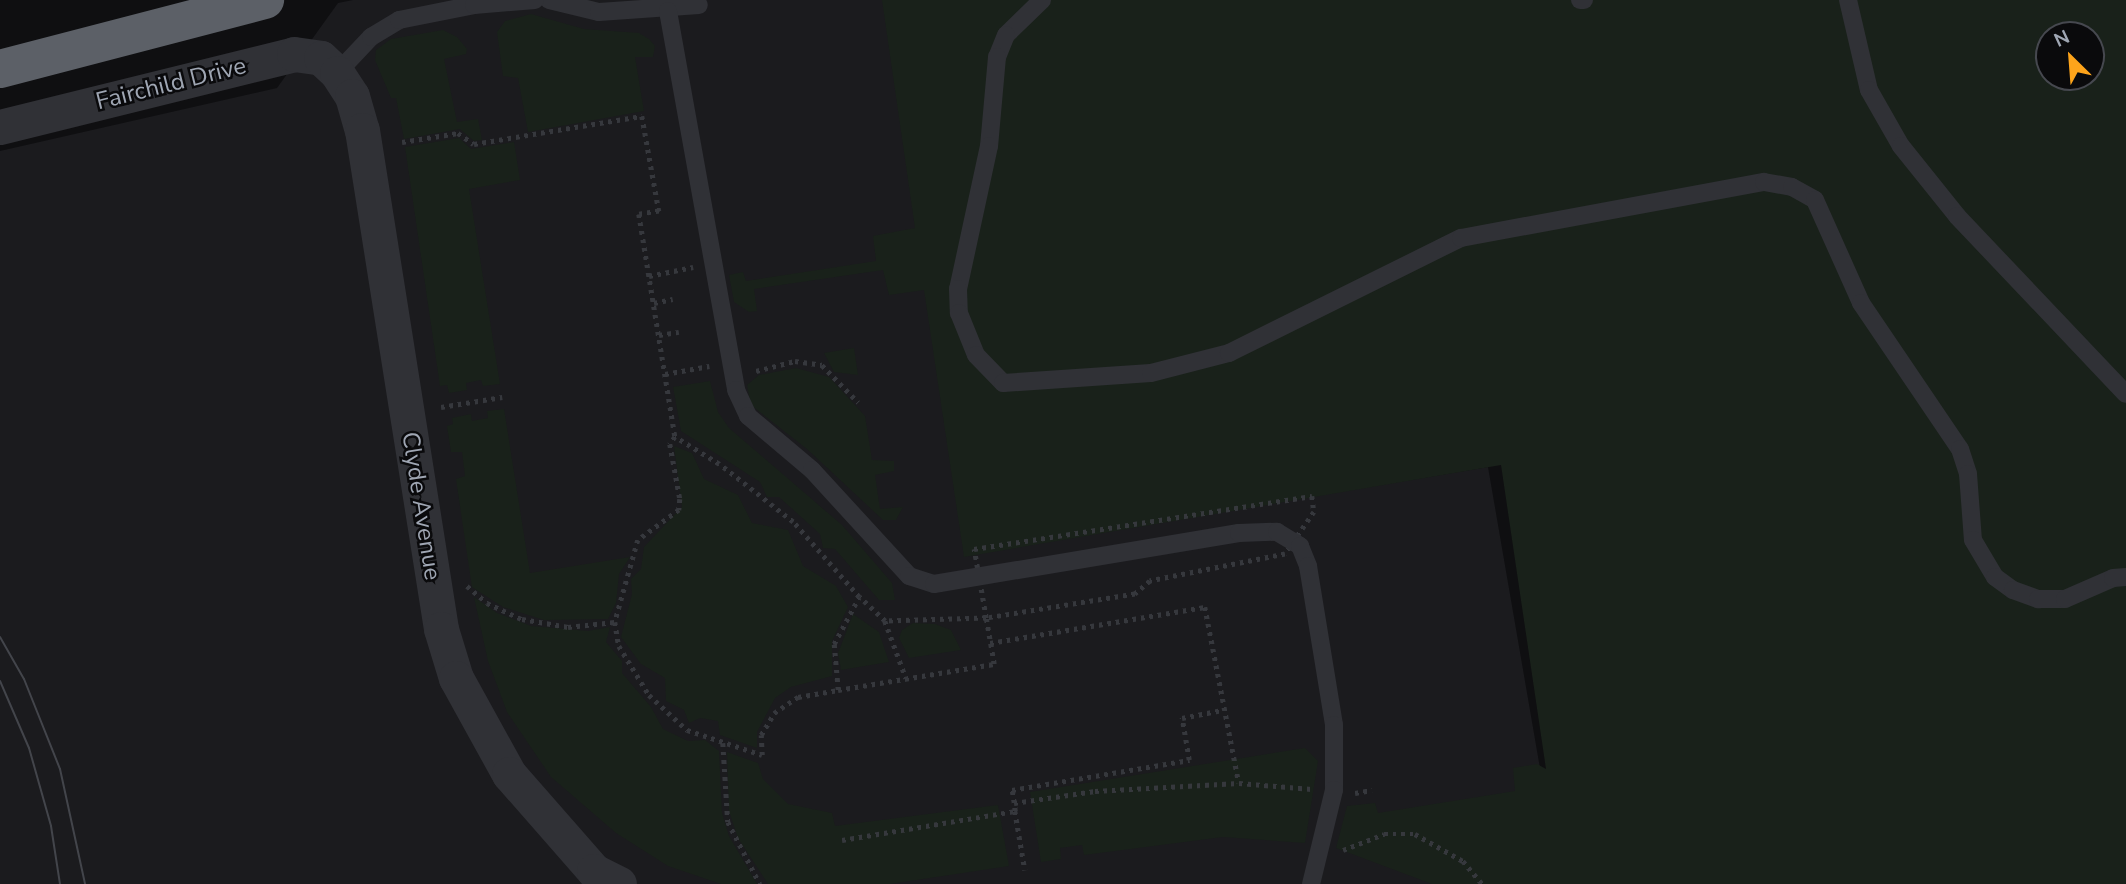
<!DOCTYPE html>
<style>
body{margin:0}
#map{position:relative;width:2126px;height:884px;overflow:hidden;background:#0f0f11;font-family:"Nunito Sans",sans-serif}
div>[style]{position:absolute}
[style*='--x']{left:calc(var(--x)*1px);top:calc(var(--y)*1px);width:calc(var(--w)*1px);rotate:calc(var(--a)*1deg)}
.built>*{inset:0;background:#1b1b1e}
.green>*{inset:0;background:#19211a}
.path>*{height:4.5px;margin-top:-2.25px;transform-origin:0;background:repeating-linear-gradient(90deg,#36383d 0 3.5px,transparent 0 8.5px)}
.lane>*{height:18px;margin:-9px;padding:0 9px;transform-origin:9px;border-radius:9px;background:#303136}
.street>*{height:35px;margin:-17.5px;padding:0 17.5px;transform-origin:17.5px;border-radius:17.5px;background:#303136}
.highway>*{height:38px;margin:-19px;padding:0 19px;transform-origin:19px;border-radius:19px;background:#5c6067}
.tram>*{height:2px;margin:-1px;padding:0 1px;transform-origin:1px;border-radius:1px;background:#43454b}
span{translate:-50% -50%;white-space:nowrap;text-align:center;line-height:1.15;-webkit-text-stroke:5px #0a0a0c;paint-order:stroke}
.street-label{font-size:24px;color:#9fa6b3}
.north{position:absolute;left:2035px;top:21px;width:70px;height:70px;box-sizing:border-box;background:#0a0a0c;border:2px solid #46484f;border-radius:50%;rotate:335deg;font-size:19px;font-weight:700;line-height:28px;text-align:center;color:#9fa6b3}
.north::after{content:'';display:block;margin:auto;width:24px;height:32px;background:#fda41b;clip-path:polygon(50% 0,100% 100%,50% 72%,0 100%)}
</style>
<div id="map">
<div class="built">
<div style="clip-path:polygon(353px 0,884px 0,1195px 516px,1488px 467px,1560px 884px,0 884px,0 151px,277px 88px,338px 3px)"></div>
</div>
<div class="green">
<div style="clip-path:polygon(evenodd,882px 0,2126px 0,2126px 884px,1432px 884px,1336px 848px,1347px 806px,1375px 803px,1378px 813px,1515px 791px,1513px 768px,1537px 764px,1546px 769px,1501px 465px,964px 557px,924px 290px,889px 295px,883px 270px,754px 289px,757px 311px,749px 312px,734px 302px,729px 275px,743px 272px,746px 281px,876px 261px,873px 236px,915px 228px,882px 0,2049px 35px,2091px 35px,2091px 77px,2049px 77px,2049px 35px)"></div>
<div style="clip-path:polygon(531px 14px,584px 29px,639px 33px,649px 39px,655px 46px,653px 57px,635px 57px,644px 111px,528px 132px,518px 78px,503px 76px,497px 32px,505px 21px)"></div>
<div style="clip-path:polygon(443px 30px,457px 37px,467px 49px,466px 54px,444px 59px,457px 122px,478px 119px,482px 140px,474px 141px,460px 129px,404px 139px,396px 98px,391px 98px,375px 60px,376px 50px,391px 39px)"></div>
<div style="clip-path:polygon(459px 138px,471px 149px,514px 142px,520px 180px,469px 189px,500px 384px,483px 386px,481px 380px,466px 383px,467px 390px,449px 393px,447px 385px,440px 386px,405px 147px)"></div>
<div style="clip-path:polygon(854px 348px,858px 375px,834px 372px,824px 353px)"></div>
<div style="clip-path:polygon(796px 368px,829px 377px,865px 416px,872px 460px,894px 461px,894px 471px,875px 475px,880px 509px,903px 507px,896px 520px,883px 520px,807px 449px,751px 405px,747px 385px,759px 375px)"></div>
<div style="clip-path:polygon(710px 381px,718px 412px,729px 428px,842px 525px,892px 583px,895px 600px,879px 600px,835px 549px,823px 548px,820px 534px,779px 497px,767px 497px,760px 482px,681px 431px,673px 387px)"></div>
<div style="clip-path:polygon(504px 409px,530px 573px,630px 557px,619px 574px,616px 603px,608px 619px,544px 620px,503px 607px,472px 587px,456px 479px,465px 476px,462px 452px,451px 452px,447px 426px,453px 424px,452px 418px,471px 414px,472px 421px,488px 418px,487px 411px)"></div>
<div style="clip-path:polygon(674px 446px,692px 453px,704px 479px,738px 495px,752px 523px,788px 530px,803px 566px,836px 586px,848px 607px,832px 641px,832px 676px,791px 687px,775px 698px,757px 732px,757px 748px,720px 735px,718px 721px,700px 718px,689px 723px,684px 710px,666px 701px,665px 678px,641px 664px,621px 637px,632px 594px,631px 579px,641px 569px,644px 547px,682px 507px)"></div>
<div style="clip-path:polygon(474px 597px,497px 613px,531px 626px,588px 631px,610px 627px,606px 642px,622px 661px,622px 673px,651px 707px,663px 729px,688px 741px,705px 740px,719px 751px,722px 813px,729px 836px,757px 884px,721px 884px,668px 866px,616px 833px,551px 777px,507px 712px,488px 661px)"></div>
<div style="clip-path:polygon(853px 614px,879px 632px,889px 662px,841px 670px,838px 653px)"></div>
<div style="clip-path:polygon(913px 623px,935px 624px,951px 630px,961px 650px,909px 658px,899px 638px,902px 630px)"></div>
<div style="clip-path:polygon(1305px 748px,1318px 761px,1305px 843px,1223px 837px,1084px 855px,1082px 845px,1060px 848px,1061px 859px,1041px 862px,1030px 792px)"></div>
<div style="clip-path:polygon(727px 752px,758px 763px,763px 779px,788px 804px,832px 813px,835px 826px,998px 805px,1009px 866px,890px 884px,768px 884px,738px 838px,729px 811px)"></div>
</div>
<div class="path">
<div style="--x:402;--y:142;--w:57;--a:-9.1"></div>
<div style="--x:458;--y:133;--w:19;--a:35"></div>
<div style="--x:474;--y:144;--w:170;--a:-9.5"></div>
<div style="--x:642;--y:116;--w:97;--a:79.9"></div>
<div style="--x:659;--y:211;--w:20;--a:171"></div>
<div style="--x:639;--y:214;--w:226;--a:80.8"></div>
<div style="--x:675;--y:437;--w:9;--a:126"></div>
<div style="--x:670;--y:444;--w:56;--a:79.7"></div>
<div style="--x:680;--y:499;--w:11;--a:95"></div>
<div style="--x:679;--y:510;--w:51;--a:143.8"></div>
<div style="--x:638;--y:540;--w:85;--a:105.7"></div>
<div style="--x:615;--y:622;--w:24;--a:81"></div>
<div style="--x:619;--y:646;--w:57;--a:58.5"></div>
<div style="--x:649;--y:695;--w:52;--a:42.6"></div>
<div style="--x:687;--y:730;--w:79;--a:18.4"></div>
<div style="--x:762;--y:755;--w:20;--a:-93"></div>
<div style="--x:761;--y:735;--w:26;--a:-59"></div>
<div style="--x:774;--y:713;--w:29;--a:-34"></div>
<div style="--x:798;--y:697;--w:41;--a:-9.9"></div>
<div style="--x:838;--y:690;--w:46;--a:-95"></div>
<div style="--x:834;--y:644;--w:53;--a:-62"></div>
<div style="--x:859;--y:597;--w:100;--a:-131.3"></div>
<div style="--x:793;--y:522;--w:94;--a:-141.9"></div>
<div style="--x:719;--y:464;--w:52;--a:-148.5"></div>
<div style="--x:649;--y:276;--w:45;--a:-11.6"></div>
<div style="--x:654;--y:303;--w:19;--a:-12"></div>
<div style="--x:659;--y:335;--w:20;--a:-9"></div>
<div style="--x:756;--y:371;--w:40;--a:-14.4"></div>
<div style="--x:795;--y:361;--w:27;--a:8"></div>
<div style="--x:822;--y:365;--w:52;--a:45.8"></div>
<div style="--x:665;--y:374;--w:45;--a:-10.3"></div>
<div style="--x:441;--y:407;--w:62;--a:-9.3"></div>
<div style="--x:1312;--y:496;--w:16;--a:83"></div>
<div style="--x:1314;--y:512;--w:51;--a:124.6"></div>
<div style="--x:1285;--y:554;--w:138;--a:168.7"></div>
<div style="--x:1150;--y:581;--w:20;--a:139"></div>
<div style="--x:1135;--y:594;--w:151;--a:170.8"></div>
<div style="--x:986;--y:618;--w:70;--a:-99.9"></div>
<div style="--x:974;--y:549;--w:342;--a:-8.9"></div>
<div style="--x:467;--y:586;--w:26;--a:40"></div>
<div style="--x:487;--y:603;--w:38;--a:25"></div>
<div style="--x:522;--y:619;--w:47;--a:9.9"></div>
<div style="--x:568;--y:627;--w:47;--a:-6.1"></div>
<div style="--x:885;--y:621;--w:61;--a:69.8"></div>
<div style="--x:990;--y:643;--w:218;--a:-9.5"></div>
<div style="--x:1205;--y:607;--w:179;--a:79.1"></div>
<div style="--x:838;--y:690;--w:158;--a:-9.5"></div>
<div style="--x:994;--y:664;--w:47;--a:-99.9"></div>
<div style="--x:986;--y:618;--w:101;--a:178.3"></div>
<div style="--x:885;--y:621;--w:35;--a:-137"></div>
<div style="--x:723;--y:743;--w:79;--a:86.4"></div>
<div style="--x:728;--y:822;--w:70;--a:62.7"></div>
<div style="--x:1355;--y:793;--w:17;--a:-10"></div>
<div style="--x:1014;--y:803;--w:13;--a:-99"></div>
<div style="--x:1012;--y:790;--w:180;--a:-9.6"></div>
<div style="--x:1189;--y:760;--w:43;--a:-99.5"></div>
<div style="--x:1182;--y:718;--w:41;--a:-11.3"></div>
<div style="--x:1015;--y:811;--w:60;--a:80.4"></div>
<div style="--x:842;--y:840;--w:175;--a:-9.5"></div>
<div style="--x:1015;--y:811;--w:8;--a:-97"></div>
<div style="--x:1014;--y:803;--w:82;--a:-8.4"></div>
<div style="--x:1095;--y:791;--w:144;--a:-3.2"></div>
<div style="--x:1239;--y:783;--w:73;--a:4.7"></div>
<div style="--x:1343;--y:850;--w:44;--a:-21.3"></div>
<div style="--x:1384;--y:834;--w:31;--a:0"></div>
<div style="--x:1415;--y:834;--w:55;--a:29.4"></div>
<div style="--x:1463;--y:861;--w:30;--a:50"></div>
</div>
<div class="lane">
<div style="--x:549;--y:0;--w:51;--a:13.5"></div>
<div style="--x:599;--y:12;--w:100;--a:-4"></div>
<div style="--x:1042;--y:0;--w:50;--a:135.8"></div>
<div style="--x:1006;--y:35;--w:24;--a:112"></div>
<div style="--x:997;--y:57;--w:89;--a:95.1"></div>
<div style="--x:989;--y:146;--w:146;--a:102.2"></div>
<div style="--x:958;--y:289;--w:24;--a:88"></div>
<div style="--x:959;--y:313;--w:45;--a:68"></div>
<div style="--x:976;--y:355;--w:39;--a:46"></div>
<div style="--x:1003;--y:383;--w:148;--a:-3.9"></div>
<div style="--x:1151;--y:373;--w:81;--a:-14.4"></div>
<div style="--x:1229;--y:353;--w:259;--a:-26.4"></div>
<div style="--x:1461;--y:238;--w:308;--a:-10.5"></div>
<div style="--x:1764;--y:182;--w:28;--a:10"></div>
<div style="--x:1792;--y:187;--w:26;--a:29"></div>
<div style="--x:1815;--y:200;--w:113;--a:65.9"></div>
<div style="--x:1861;--y:303;--w:176;--a:55.9"></div>
<div style="--x:1960;--y:449;--w:26;--a:72"></div>
<div style="--x:1968;--y:474;--w:66;--a:85.7"></div>
<div style="--x:1973;--y:540;--w:43;--a:59.3"></div>
<div style="--x:1995;--y:577;--w:22;--a:36"></div>
<div style="--x:2013;--y:590;--w:27;--a:20"></div>
<div style="--x:2038;--y:599;--w:27;--a:0"></div>
<div style="--x:2065;--y:599;--w:52;--a:-23.6"></div>
<div style="--x:2113;--y:578;--w:13;--a:-4"></div>
<div style="--x:1580;--y:0;--w:4;--a:0"></div>
<div style="--x:1848;--y:0;--w:92;--a:76.9"></div>
<div style="--x:1869;--y:90;--w:64;--a:60.3"></div>
<div style="--x:1901;--y:146;--w:90;--a:51.3"></div>
<div style="--x:1957;--y:216;--w:245;--a:46.5"></div>
<div style="--x:668;--y:11;--w:385;--a:79.8"></div>
<div style="--x:736;--y:390;--w:29;--a:65"></div>
<div style="--x:748;--y:416;--w:84;--a:40.2"></div>
<div style="--x:812;--y:470;--w:144;--a:47.5"></div>
<div style="--x:909;--y:576;--w:26;--a:18"></div>
<div style="--x:934;--y:584;--w:309;--a:-9.5"></div>
<div style="--x:1239;--y:533;--w:38;--a:-2"></div>
<div style="--x:1277;--y:532;--w:27;--a:31"></div>
<div style="--x:1300;--y:546;--w:22;--a:68"></div>
<div style="--x:1308;--y:566;--w:161;--a:80.7"></div>
<div style="--x:1334;--y:725;--w:65;--a:90"></div>
<div style="--x:1334;--y:790;--w:97;--a:103.7"></div>
<div style="--x:337;--y:73;--w:50;--a:-46.6"></div>
<div style="--x:371;--y:37;--w:33;--a:-31"></div>
<div style="--x:399;--y:20;--w:76;--a:-11.3"></div>
<div style="--x:474;--y:5;--w:61;--a:-4.7"></div>
</div>
<div class="street">
<div style="--x:0;--y:127;--w:303;--a:-13.9"></div>
<div style="--x:294;--y:54;--w:27;--a:8"></div>
<div style="--x:321;--y:58;--w:22;--a:43"></div>
<div style="--x:337;--y:73;--w:27;--a:57"></div>
<div style="--x:352;--y:96;--w:35;--a:74"></div>
<div style="--x:362;--y:130;--w:505;--a:81"></div>
<div style="--x:441;--y:629;--w:51;--a:73"></div>
<div style="--x:456;--y:678;--w:110;--a:61.1"></div>
<div style="--x:509;--y:774;--w:129;--a:48.8"></div>
<div style="--x:594;--y:871;--w:28;--a:27"></div>
</div>
<div class="highway">
<div style="--x:0;--y:69;--w:274;--a:-14.6"></div>
</div>
<div class="tram">
<div style="--x:0;--y:637;--w:48;--a:60.3"></div>
<div style="--x:24;--y:679;--w:97;--a:68.2"></div>
<div style="--x:60;--y:769;--w:118;--a:77.7"></div>
<div style="--x:0;--y:681;--w:73;--a:66.6"></div>
<div style="--x:29;--y:748;--w:81;--a:74.2"></div>
<div style="--x:51;--y:826;--w:59;--a:81.2"></div>
</div>
<div class="street-label">
<span style="left:171px;top:84px;rotate:-14deg">Fairchild Drive</span>
<span style="left:421px;top:506px;rotate:81deg">Clyde Avenue</span>
</div>
<div class="north">N</div>
</div>
